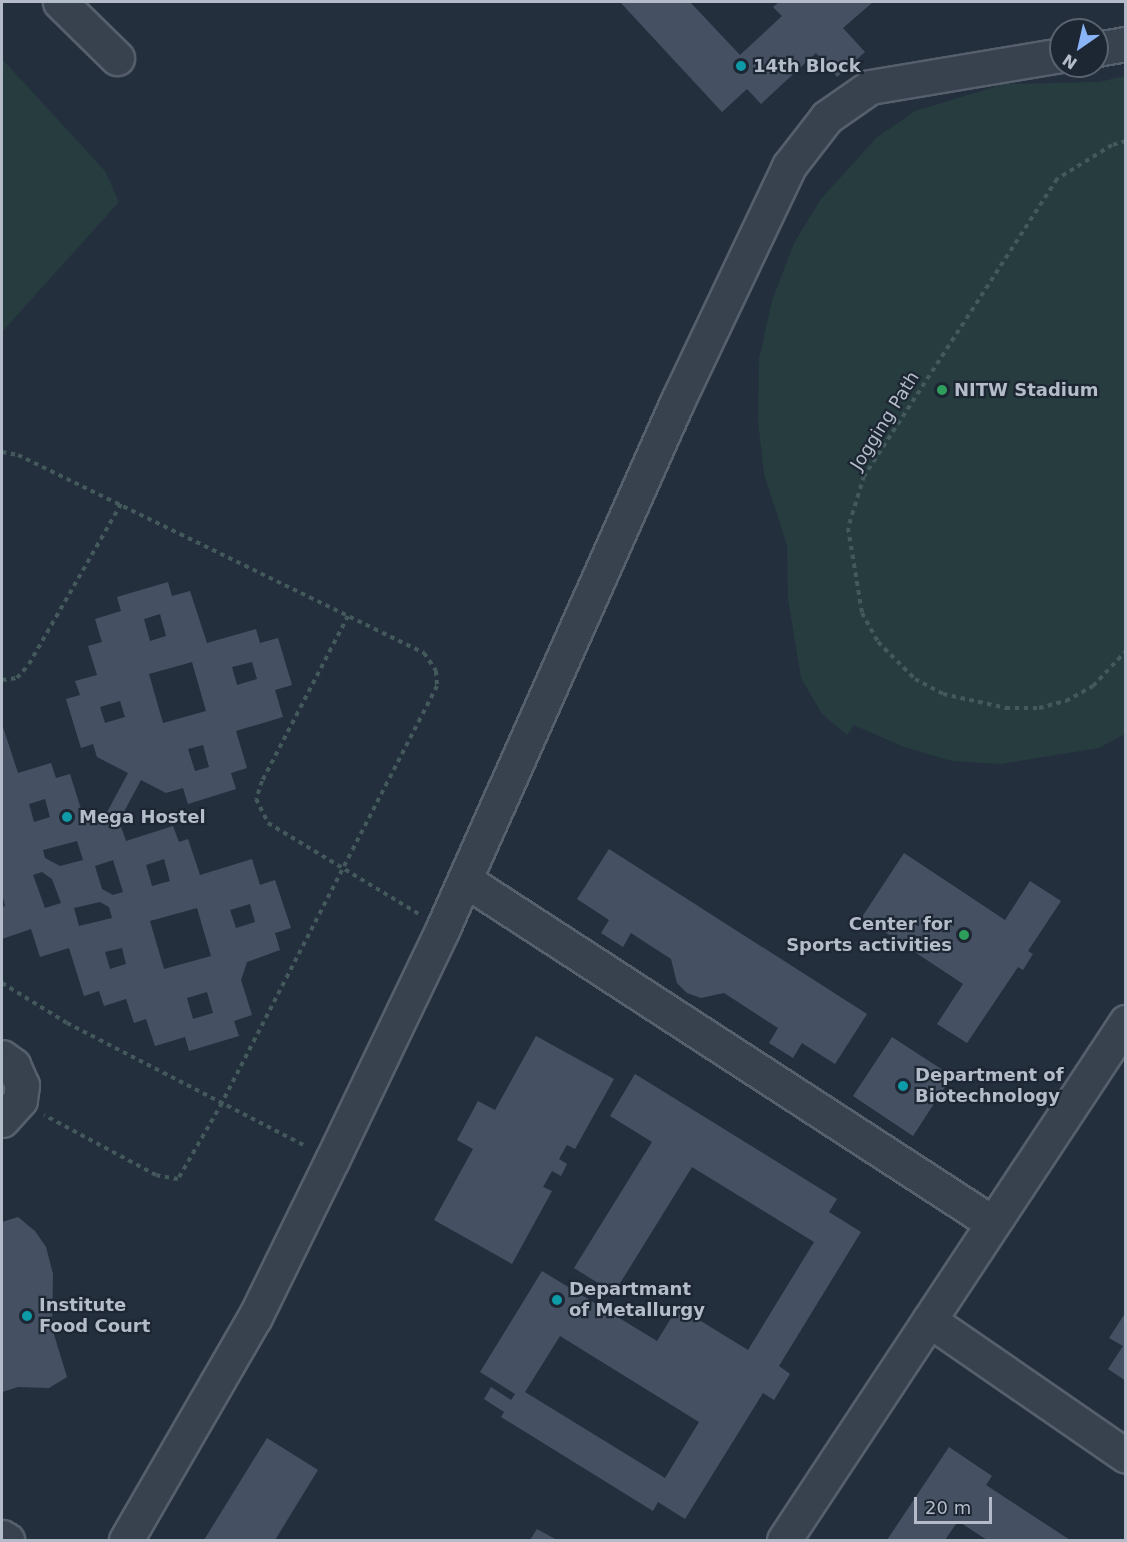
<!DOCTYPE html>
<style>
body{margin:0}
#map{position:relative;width:1127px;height:1542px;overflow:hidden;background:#242f3e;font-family:"DejaVu Sans",sans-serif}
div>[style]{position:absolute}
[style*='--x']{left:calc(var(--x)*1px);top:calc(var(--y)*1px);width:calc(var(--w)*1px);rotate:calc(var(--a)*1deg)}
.green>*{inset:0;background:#263c3f}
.building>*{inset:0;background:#455162}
.path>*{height:4px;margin-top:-2px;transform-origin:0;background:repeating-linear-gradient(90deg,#44595c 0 4.5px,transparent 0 9px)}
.roads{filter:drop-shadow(2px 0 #565f6c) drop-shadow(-2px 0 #565f6c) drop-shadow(0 2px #565f6c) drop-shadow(0 -2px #565f6c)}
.minor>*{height:33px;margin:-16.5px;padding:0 16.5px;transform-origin:16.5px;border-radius:16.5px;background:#38414e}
.dots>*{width:16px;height:16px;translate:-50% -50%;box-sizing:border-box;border:3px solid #1d2633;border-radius:50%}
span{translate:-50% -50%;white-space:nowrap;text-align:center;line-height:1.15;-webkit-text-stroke:4.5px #1d2633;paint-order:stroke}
.poi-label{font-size:18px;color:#b4bcc9;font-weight:700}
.left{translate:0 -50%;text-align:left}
.right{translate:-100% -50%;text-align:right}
.street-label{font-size:18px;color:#b4bcc9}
.frame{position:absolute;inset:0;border:3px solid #b4bcc9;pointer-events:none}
.north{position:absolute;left:1049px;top:18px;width:60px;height:60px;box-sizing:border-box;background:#1d2633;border:2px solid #59626f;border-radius:50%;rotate:214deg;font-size:16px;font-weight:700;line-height:24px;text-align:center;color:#b4bcc9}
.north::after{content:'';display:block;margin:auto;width:21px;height:27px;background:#8ab4f8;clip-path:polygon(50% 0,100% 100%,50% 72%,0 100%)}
.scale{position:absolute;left:914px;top:1497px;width:78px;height:27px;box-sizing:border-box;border:3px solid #b4bcc9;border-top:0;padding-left:8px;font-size:18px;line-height:21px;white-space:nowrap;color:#b4bcc9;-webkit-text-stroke:4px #1d2633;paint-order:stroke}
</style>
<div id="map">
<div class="green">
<div style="clip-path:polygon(2px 59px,105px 171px,119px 202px,2px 332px)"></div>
<div style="clip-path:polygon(1125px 76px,1125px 734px,1099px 748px,1001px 764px,952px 761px,904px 747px,854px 725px,847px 735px,822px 714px,801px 678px,788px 598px,787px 545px,764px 474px,758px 422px,759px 359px,772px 301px,794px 243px,821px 199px,876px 138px,915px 111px,1004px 84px,1099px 82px)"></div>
</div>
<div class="building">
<div style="clip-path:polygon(620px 2px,690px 2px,740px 55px,782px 16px,773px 7px,779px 2px,873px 2px,843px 28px,865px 52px,837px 77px,816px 53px,761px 104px,747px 89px,722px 112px)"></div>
<div style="clip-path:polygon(evenodd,168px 582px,172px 596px,190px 591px,207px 643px,256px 629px,260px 643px,278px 638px,292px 685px,275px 690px,283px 717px,236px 731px,247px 768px,231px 773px,236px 789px,188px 804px,183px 788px,166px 793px,141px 780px,119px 821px,126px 841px,173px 826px,179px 842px,188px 839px,200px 875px,252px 859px,260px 885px,275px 880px,291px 928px,275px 933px,280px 950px,247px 962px,241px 980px,252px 1015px,234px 1021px,239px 1036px,189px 1051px,185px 1037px,155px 1046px,146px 1019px,134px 1023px,126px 999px,104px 1006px,99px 991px,84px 996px,69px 948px,40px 957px,31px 929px,2px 939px,2px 907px,5px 906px,2px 893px,2px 724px,18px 773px,51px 763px,56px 778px,70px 774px,85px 822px,105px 816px,128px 773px,97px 757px,93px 744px,81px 748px,66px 699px,80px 695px,75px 681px,97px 675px,88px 646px,102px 642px,95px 619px,121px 611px,117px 597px,168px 582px,160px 614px,166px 636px,150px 641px,144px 619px,160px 614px,168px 582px,192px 662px,206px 711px,163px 723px,149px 674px,192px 662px,168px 582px,252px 662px,257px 679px,237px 685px,232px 667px,252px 662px,168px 582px,120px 701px,125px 717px,105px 723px,100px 707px,120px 701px,168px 582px,203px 745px,209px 767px,195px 771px,188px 749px,203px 745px,168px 582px,45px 799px,50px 817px,34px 822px,29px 804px,45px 799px,168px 582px,77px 841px,83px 860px,60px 866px,45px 858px,43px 850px,77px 841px,168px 582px,164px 859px,170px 881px,152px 886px,146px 865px,164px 859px,168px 582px,113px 860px,123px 892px,113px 895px,102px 889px,95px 866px,113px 860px,168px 582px,42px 872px,52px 879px,61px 903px,45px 908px,33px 875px,42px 872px,168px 582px,100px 902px,109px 907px,112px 918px,79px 926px,74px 908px,100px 902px,168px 582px,250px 904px,255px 922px,236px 928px,230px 910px,250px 904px,168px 582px,197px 908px,211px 956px,164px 969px,150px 921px,197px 908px,168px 582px,122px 948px,126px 964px,110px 969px,105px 952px,122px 948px,168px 582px,207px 992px,213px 1013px,193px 1019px,187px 998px,207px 992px)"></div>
<div style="clip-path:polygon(609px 849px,867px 1014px,835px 1064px,802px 1043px,793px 1058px,769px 1043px,778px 1028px,724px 993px,701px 998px,687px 993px,677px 983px,671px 959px,631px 933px,623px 947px,601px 933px,609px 920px,577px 899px)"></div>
<div style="clip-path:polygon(904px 853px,1005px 920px,1030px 881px,1061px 901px,1028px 951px,1033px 954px,1023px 970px,1018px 967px,967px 1043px,937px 1024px,963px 984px,862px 917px)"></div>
<div style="clip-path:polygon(536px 1036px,614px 1079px,575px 1149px,567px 1145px,559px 1159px,567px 1164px,561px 1176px,552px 1171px,543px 1187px,552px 1191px,512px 1264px,434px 1220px,473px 1149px,457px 1140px,478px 1101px,495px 1110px)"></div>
<div style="clip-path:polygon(892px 1037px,952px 1076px,913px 1136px,853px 1096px)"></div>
<div style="clip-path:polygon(evenodd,635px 1074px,837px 1199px,829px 1212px,861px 1232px,779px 1366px,790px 1374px,774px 1400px,763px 1393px,685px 1519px,658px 1502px,653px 1511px,501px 1417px,504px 1412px,484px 1399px,491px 1387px,511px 1400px,515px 1394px,480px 1372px,542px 1271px,657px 1341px,678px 1307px,748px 1350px,814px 1242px,692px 1167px,614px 1293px,574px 1268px,652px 1142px,610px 1116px,635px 1074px,560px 1336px,699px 1422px,665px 1478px,525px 1392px,560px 1336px)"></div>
<div style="clip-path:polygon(18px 1217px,35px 1231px,46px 1247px,53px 1274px,52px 1328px,67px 1377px,49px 1388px,18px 1387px,2px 1392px,2px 1222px)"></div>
<div style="clip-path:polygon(1126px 1312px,1126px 1381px,1108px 1369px,1123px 1346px,1109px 1338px)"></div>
<div style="clip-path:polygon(267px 1438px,318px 1470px,275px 1540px,204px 1540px)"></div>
<div style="clip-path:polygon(949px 1447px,992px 1476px,986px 1485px,1070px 1540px,987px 1540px,958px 1521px,945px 1540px,887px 1540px)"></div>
<div style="clip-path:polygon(537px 1529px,557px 1540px,530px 1540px)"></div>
</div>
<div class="path">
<div style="--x:1126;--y:141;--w:15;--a:164"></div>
<div style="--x:1112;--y:145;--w:65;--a:148.3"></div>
<div style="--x:1057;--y:179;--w:354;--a:123"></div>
<div style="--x:864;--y:476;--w:54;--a:107.1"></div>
<div style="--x:848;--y:528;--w:86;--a:80.6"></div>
<div style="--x:862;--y:613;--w:33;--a:61"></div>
<div style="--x:878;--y:642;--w:52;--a:45"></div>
<div style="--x:915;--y:679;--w:32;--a:28"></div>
<div style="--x:943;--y:694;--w:65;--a:12.5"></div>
<div style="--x:1006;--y:708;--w:33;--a:0"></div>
<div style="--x:1039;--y:708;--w:28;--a:-15"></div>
<div style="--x:1066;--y:701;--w:31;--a:-29"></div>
<div style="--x:1093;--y:686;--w:48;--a:-46.7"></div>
<div style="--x:2;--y:452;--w:16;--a:11"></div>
<div style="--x:18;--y:455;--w:452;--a:26"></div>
<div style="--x:424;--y:653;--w:22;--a:56"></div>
<div style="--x:436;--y:671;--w:15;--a:86"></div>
<div style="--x:437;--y:686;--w:469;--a:117.3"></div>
<div style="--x:222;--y:1103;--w:88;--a:120.1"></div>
<div style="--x:178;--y:1179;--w:22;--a:-170"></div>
<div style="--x:156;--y:1175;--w:127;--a:-151.8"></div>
<div style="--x:348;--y:616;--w:186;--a:117.5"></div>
<div style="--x:262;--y:781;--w:19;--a:108"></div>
<div style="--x:256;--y:799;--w:27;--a:63"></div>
<div style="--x:268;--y:823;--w:176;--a:31.1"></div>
<div style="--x:2;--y:680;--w:15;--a:-8"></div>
<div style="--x:17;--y:678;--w:18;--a:-49"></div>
<div style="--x:29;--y:664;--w:185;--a:-60.1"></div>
<div style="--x:2;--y:983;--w:76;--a:31.6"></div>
<div style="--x:67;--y:1023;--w:270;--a:27.3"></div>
</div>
<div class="roads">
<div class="minor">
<div style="--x:60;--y:2;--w:80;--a:44.5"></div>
<div style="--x:1097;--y:49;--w:29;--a:-10"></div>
<div style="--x:465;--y:880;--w:627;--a:33.03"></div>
<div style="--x:2;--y:1057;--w:14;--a:36"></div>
<div style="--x:13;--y:1065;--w:22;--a:66"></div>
<div style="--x:22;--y:1085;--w:15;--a:98"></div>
<div style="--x:20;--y:1100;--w:27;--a:132"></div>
<div style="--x:929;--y:1320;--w:239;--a:34.6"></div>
<div style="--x:2;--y:1537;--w:6;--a:31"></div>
<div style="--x:126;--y:1540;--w:258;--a:-60"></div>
<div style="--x:255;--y:1317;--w:175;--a:-63.9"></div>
<div style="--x:332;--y:1160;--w:257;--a:-64.4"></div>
<div style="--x:443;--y:928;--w:578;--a:-66.01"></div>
<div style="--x:678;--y:400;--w:259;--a:-64.6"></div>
<div style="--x:789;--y:166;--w:62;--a:-52.2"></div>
<div style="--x:827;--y:117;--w:52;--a:-34.9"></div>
<div style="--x:870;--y:87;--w:194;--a:-9.5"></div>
<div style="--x:784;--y:1540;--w:621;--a:-56.57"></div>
</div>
</div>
<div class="dots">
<div style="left:741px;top:66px;background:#0f9aa8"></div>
<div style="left:942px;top:390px;background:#2e9e5b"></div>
<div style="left:67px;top:817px;background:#0f9aa8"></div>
<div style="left:964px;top:935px;background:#2e9e5b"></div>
<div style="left:903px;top:1086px;background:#0f9aa8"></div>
<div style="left:557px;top:1300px;background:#0f9aa8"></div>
<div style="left:27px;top:1316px;background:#0f9aa8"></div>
</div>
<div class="poi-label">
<span class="left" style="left:753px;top:66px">14th Block</span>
<span class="left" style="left:954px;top:390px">NITW Stadium</span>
<span class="left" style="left:79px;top:817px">Mega Hostel</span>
<span class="right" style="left:952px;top:935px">Center for<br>Sports activities</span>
<span class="left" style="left:915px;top:1086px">Department of<br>Biotechnology</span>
<span class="left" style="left:569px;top:1300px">Departmant<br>of Metallurgy</span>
<span class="left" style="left:39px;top:1316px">Institute<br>Food Court</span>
</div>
<div class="street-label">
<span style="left:885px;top:421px;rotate:-58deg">Jogging Path</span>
</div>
<div class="frame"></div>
<div class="north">N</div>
<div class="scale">20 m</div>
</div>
